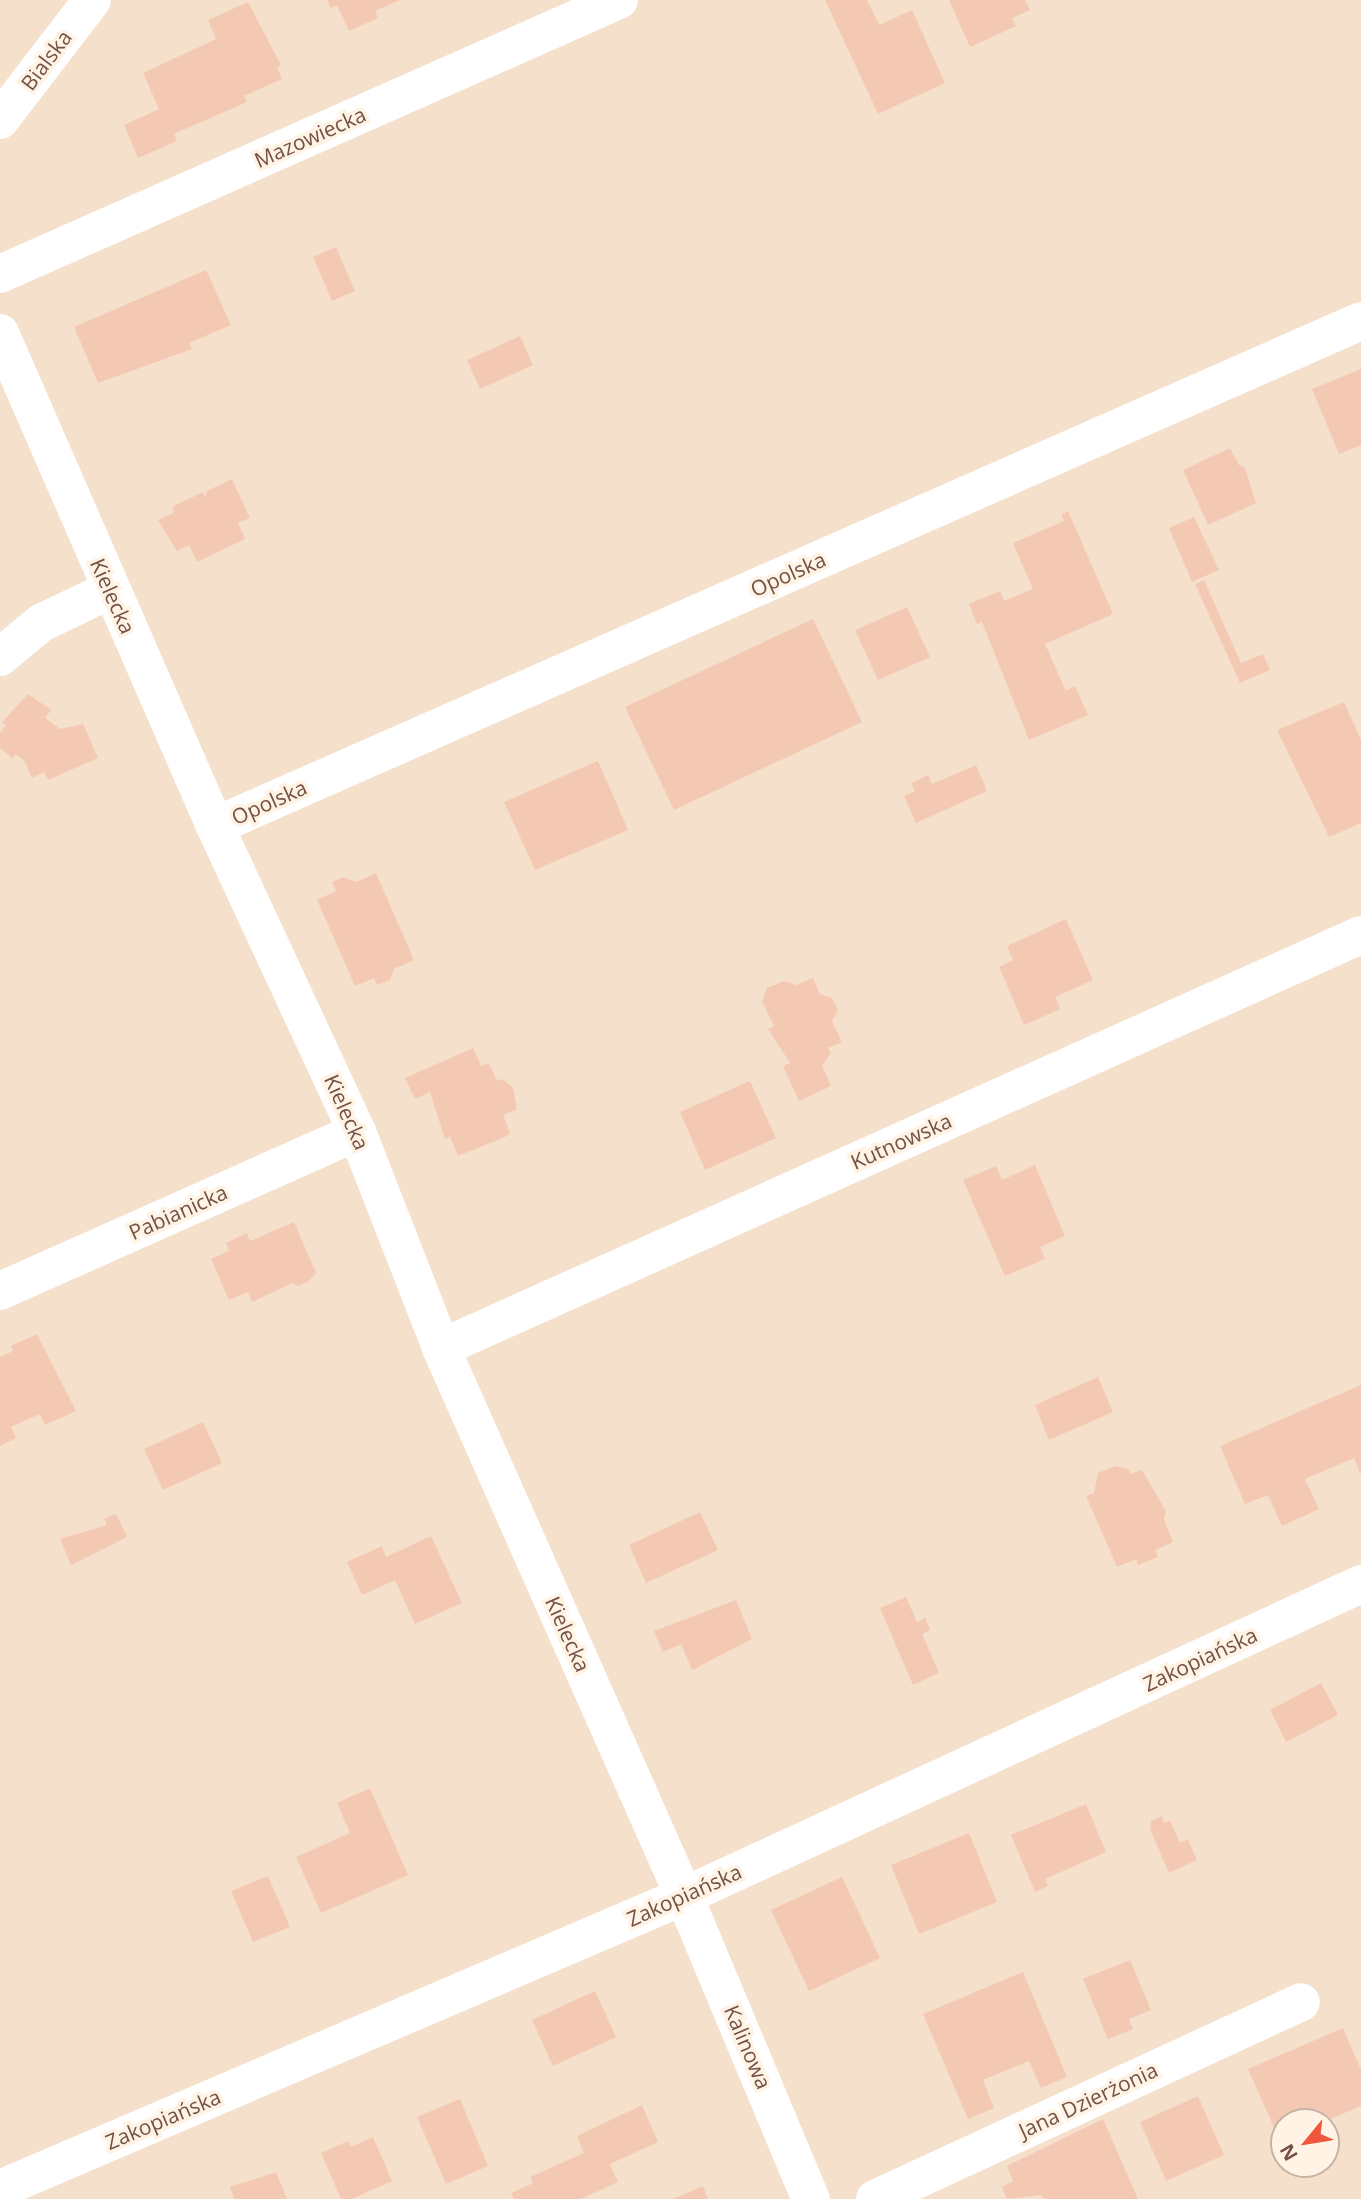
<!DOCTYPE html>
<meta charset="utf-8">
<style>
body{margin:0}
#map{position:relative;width:1361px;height:2199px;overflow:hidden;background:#fdefde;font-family:"Open Sans",sans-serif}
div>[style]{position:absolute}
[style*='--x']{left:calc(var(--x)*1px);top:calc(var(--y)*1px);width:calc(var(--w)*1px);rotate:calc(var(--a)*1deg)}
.residential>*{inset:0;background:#f5e0cc}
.building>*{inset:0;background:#f4c9b4}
.minor>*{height:38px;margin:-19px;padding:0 19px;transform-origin:19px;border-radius:19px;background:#fff}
span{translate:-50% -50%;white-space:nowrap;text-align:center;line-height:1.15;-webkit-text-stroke:7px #fff3e5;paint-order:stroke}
.street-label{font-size:21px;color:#745245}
.north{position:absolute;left:1270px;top:2108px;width:70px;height:70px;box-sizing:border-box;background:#fff3e5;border:2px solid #c7b3a5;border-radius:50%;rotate:240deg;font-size:19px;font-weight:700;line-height:28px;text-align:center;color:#745245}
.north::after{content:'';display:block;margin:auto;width:24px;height:32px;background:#ee573c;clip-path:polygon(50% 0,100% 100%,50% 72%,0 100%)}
</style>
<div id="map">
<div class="residential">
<div style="clip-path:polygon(evenodd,0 0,1361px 0,1361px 2199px,0 2199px,0 0,1284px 2122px,1326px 2122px,1326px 2164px,1284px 2164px,1284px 2122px)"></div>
</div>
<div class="building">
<div style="clip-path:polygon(327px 0,400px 0,375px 11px,378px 18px,349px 31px,337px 5px,331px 8px)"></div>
<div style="clip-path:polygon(825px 0,867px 0,879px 25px,912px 10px,945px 83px,878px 114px)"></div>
<div style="clip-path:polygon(949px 0,1025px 0,1030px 10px,1012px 18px,1016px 26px,970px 47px)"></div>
<div style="clip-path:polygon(248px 2px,281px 65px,277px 67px,282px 79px,244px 96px,247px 102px,174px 134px,177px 141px,138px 158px,124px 125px,159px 109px,143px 73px,216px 39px,208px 20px)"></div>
<div style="clip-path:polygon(336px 247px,355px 291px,332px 301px,313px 257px)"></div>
<div style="clip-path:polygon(206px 270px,231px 325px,189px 343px,192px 349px,98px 383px,74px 327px)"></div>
<div style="clip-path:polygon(520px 336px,533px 365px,480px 389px,467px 360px)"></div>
<div style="clip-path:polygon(1361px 369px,1361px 445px,1339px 454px,1312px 389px)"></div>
<div style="clip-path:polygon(1230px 448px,1239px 465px,1245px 468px,1256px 503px,1208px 525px,1183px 470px)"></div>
<div style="clip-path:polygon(232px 479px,250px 518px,238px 523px,245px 539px,197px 562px,189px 545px,177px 551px,158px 520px,174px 513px,172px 507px,203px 492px,205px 497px,207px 491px)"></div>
<div style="clip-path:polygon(1068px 511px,1113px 614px,1045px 644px,1066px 691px,1075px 686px,1088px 715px,1029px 740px,982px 622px,977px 624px,969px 604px,1000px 591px,1004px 601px,1033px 589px,1013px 543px,1064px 521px,1061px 515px)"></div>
<div style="clip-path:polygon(1194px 517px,1219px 570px,1192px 582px,1169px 528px)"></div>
<div style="clip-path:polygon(1204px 580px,1241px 663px,1263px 654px,1270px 670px,1240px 683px,1195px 584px)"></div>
<div style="clip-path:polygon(907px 607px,930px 657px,878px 680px,855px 630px)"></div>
<div style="clip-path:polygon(813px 619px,862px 722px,674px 810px,625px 707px)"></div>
<div style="clip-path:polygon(28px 694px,51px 710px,45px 718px,60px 729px,83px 724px,98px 758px,48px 780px,44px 772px,32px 778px,24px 760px,15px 754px,13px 759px,0 748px,0 733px,6px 725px,2px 722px)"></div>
<div style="clip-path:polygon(1344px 702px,1361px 740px,1361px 823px,1329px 837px,1277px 730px)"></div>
<div style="clip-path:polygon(598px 761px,628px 830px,535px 870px,504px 802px)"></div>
<div style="clip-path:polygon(976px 765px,987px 791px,916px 823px,904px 796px,915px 791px,911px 783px,928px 775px,932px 784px)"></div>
<div style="clip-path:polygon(376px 873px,414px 960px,394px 969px,390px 980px,377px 985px,374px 978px,355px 986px,317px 900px,336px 891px,332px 882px,343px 877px,356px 882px)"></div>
<div style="clip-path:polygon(1066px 919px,1093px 980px,1055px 997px,1060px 1009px,1024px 1025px,999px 967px,1013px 960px,1007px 946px)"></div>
<div style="clip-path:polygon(813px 978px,820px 994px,832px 998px,838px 1010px,832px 1021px,842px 1042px,828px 1048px,831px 1053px,822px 1066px,831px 1086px,799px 1101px,783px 1066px,790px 1063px,768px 1029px,774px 1026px,762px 1001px,767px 988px,784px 981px,796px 985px)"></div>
<div style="clip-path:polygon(473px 1048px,481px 1066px,489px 1063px,497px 1081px,503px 1079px,513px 1088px,517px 1109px,503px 1115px,510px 1133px,505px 1137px,458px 1156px,450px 1137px,445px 1139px,430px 1092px,415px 1099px,405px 1078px)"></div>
<div style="clip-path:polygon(750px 1081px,776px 1138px,705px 1170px,680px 1112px)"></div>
<div style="clip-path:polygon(1035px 1165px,1065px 1236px,1040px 1247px,1045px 1259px,1005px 1276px,963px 1180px,996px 1166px,1002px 1180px)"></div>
<div style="clip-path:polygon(294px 1222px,316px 1273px,309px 1281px,298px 1286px,292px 1283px,252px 1302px,248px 1292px,229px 1300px,211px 1259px,229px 1251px,226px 1243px,247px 1233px,250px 1241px)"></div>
<div style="clip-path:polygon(37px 1334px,76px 1411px,45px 1425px,40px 1414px,11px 1427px,16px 1438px,0 1446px,0 1357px,13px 1351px,11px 1346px)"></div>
<div style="clip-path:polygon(1098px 1377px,1113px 1412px,1049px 1440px,1035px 1405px)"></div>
<div style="clip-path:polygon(1361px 1385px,1361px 1475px,1354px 1458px,1305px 1479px,1319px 1509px,1282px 1526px,1268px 1495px,1245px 1504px,1220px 1446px)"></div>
<div style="clip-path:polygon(203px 1422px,222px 1463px,163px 1490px,144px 1449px)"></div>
<div style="clip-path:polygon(1115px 1466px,1129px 1469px,1131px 1474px,1142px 1470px,1166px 1511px,1164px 1519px,1173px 1542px,1155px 1550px,1158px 1557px,1138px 1565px,1136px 1559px,1117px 1567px,1086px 1496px,1094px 1493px,1098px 1473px)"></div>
<div style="clip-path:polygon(700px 1512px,718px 1550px,646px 1583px,629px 1545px)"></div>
<div style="clip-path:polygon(116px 1514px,127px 1537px,71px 1565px,60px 1539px,107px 1525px,104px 1519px)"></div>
<div style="clip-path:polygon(431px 1536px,462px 1603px,415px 1624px,395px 1580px,362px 1595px,347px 1562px,382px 1546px,386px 1557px)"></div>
<div style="clip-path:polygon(906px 1597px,917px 1622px,925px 1618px,930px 1630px,922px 1634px,939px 1673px,913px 1685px,880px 1608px)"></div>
<div style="clip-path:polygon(736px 1600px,752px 1639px,692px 1670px,681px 1644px,663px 1652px,654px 1631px)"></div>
<div style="clip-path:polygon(1321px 1683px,1338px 1715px,1286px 1742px,1270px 1710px)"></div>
<div style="clip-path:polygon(370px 1788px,408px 1875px,321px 1913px,296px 1857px,350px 1833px,337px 1803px)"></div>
<div style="clip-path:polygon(1086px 1804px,1106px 1852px,1045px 1879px,1048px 1886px,1035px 1892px,1011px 1835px)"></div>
<div style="clip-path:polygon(1162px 1816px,1164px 1823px,1170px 1820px,1180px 1843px,1188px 1839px,1197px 1860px,1169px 1873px,1150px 1829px,1151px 1821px)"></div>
<div style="clip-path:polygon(969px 1833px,997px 1902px,919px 1934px,891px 1865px)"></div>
<div style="clip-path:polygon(268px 1876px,290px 1927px,253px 1942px,231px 1891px)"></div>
<div style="clip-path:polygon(842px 1877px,880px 1958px,809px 1991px,771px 1910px)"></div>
<div style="clip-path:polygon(1130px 1960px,1151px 2010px,1129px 2019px,1133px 2029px,1108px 2039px,1083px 1979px)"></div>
<div style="clip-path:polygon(1023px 1972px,1067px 2077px,1041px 2088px,1029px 2061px,983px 2080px,994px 2108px,968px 2119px,923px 2014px)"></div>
<div style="clip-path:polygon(595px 1991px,616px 2037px,553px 2066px,532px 2020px)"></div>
<div style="clip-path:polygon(1343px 2028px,1361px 2070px,1361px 2106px,1323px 2122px,1284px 2122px,1284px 2139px,1280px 2141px,1248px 2069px)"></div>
<div style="clip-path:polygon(1198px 2096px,1224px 2155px,1166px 2181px,1140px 2122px)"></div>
<div style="clip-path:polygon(460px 2099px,488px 2166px,446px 2184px,417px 2117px)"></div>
<div style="clip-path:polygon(642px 2105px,658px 2142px,610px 2164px,618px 2182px,581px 2199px,514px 2199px,511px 2193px,533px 2183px,530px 2177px,584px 2153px,577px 2136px)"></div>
<div style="clip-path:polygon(1103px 2119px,1138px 2199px,1043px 2199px,1042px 2195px,1007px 2199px,1002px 2187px,1013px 2181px,1007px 2166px)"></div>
<div style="clip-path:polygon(373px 2137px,392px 2181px,352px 2199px,341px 2199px,321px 2153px,348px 2141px,351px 2147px)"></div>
<div style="clip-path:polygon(276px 2172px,287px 2199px,234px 2199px,230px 2187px)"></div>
<div style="clip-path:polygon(703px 2186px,708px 2199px,673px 2199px)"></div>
</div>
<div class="minor">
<div style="--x:0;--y:120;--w:151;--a:-52.5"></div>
<div style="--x:0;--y:274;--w:677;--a:-23.88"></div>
<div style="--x:0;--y:333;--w:538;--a:66.44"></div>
<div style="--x:215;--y:826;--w:337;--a:65.1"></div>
<div style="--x:357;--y:1132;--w:232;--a:68.7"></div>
<div style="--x:441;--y:1348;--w:599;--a:66.09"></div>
<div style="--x:684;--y:1896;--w:329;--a:67.3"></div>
<div style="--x:0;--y:657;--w:53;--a:-39.7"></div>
<div style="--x:41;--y:623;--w:76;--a:-25.6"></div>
<div style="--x:215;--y:826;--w:1252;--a:-23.78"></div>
<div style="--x:0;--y:1291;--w:391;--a:-24"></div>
<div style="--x:441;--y:1348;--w:1008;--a:-24.18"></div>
<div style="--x:0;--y:2189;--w:744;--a:-23.19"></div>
<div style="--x:684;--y:1896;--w:745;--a:-24.74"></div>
<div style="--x:875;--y:2199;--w:469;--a:-24.8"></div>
</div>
<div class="street-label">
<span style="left:46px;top:60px;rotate:-53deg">Bialska</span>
<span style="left:310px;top:137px;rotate:-24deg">Mazowiecka</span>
<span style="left:788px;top:574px;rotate:-24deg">Opolska</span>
<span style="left:113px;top:596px;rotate:66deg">Kielecka</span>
<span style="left:269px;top:802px;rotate:-24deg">Opolska</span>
<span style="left:347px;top:1112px;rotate:66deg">Kielecka</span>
<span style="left:901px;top:1141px;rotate:-24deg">Kutnowska</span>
<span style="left:178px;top:1212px;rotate:-24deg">Pabianicka</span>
<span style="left:568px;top:1634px;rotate:66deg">Kielecka</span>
<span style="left:1200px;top:1659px;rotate:-25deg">Zakopiańska</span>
<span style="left:684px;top:1895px;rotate:-24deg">Zakopiańska</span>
<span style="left:748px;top:2047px;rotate:67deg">Kalinowa</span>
<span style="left:1088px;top:2100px;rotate:-25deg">Jana Dzierżonia</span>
<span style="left:163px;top:2119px;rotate:-23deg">Zakopiańska</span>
</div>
<div class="north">N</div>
</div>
